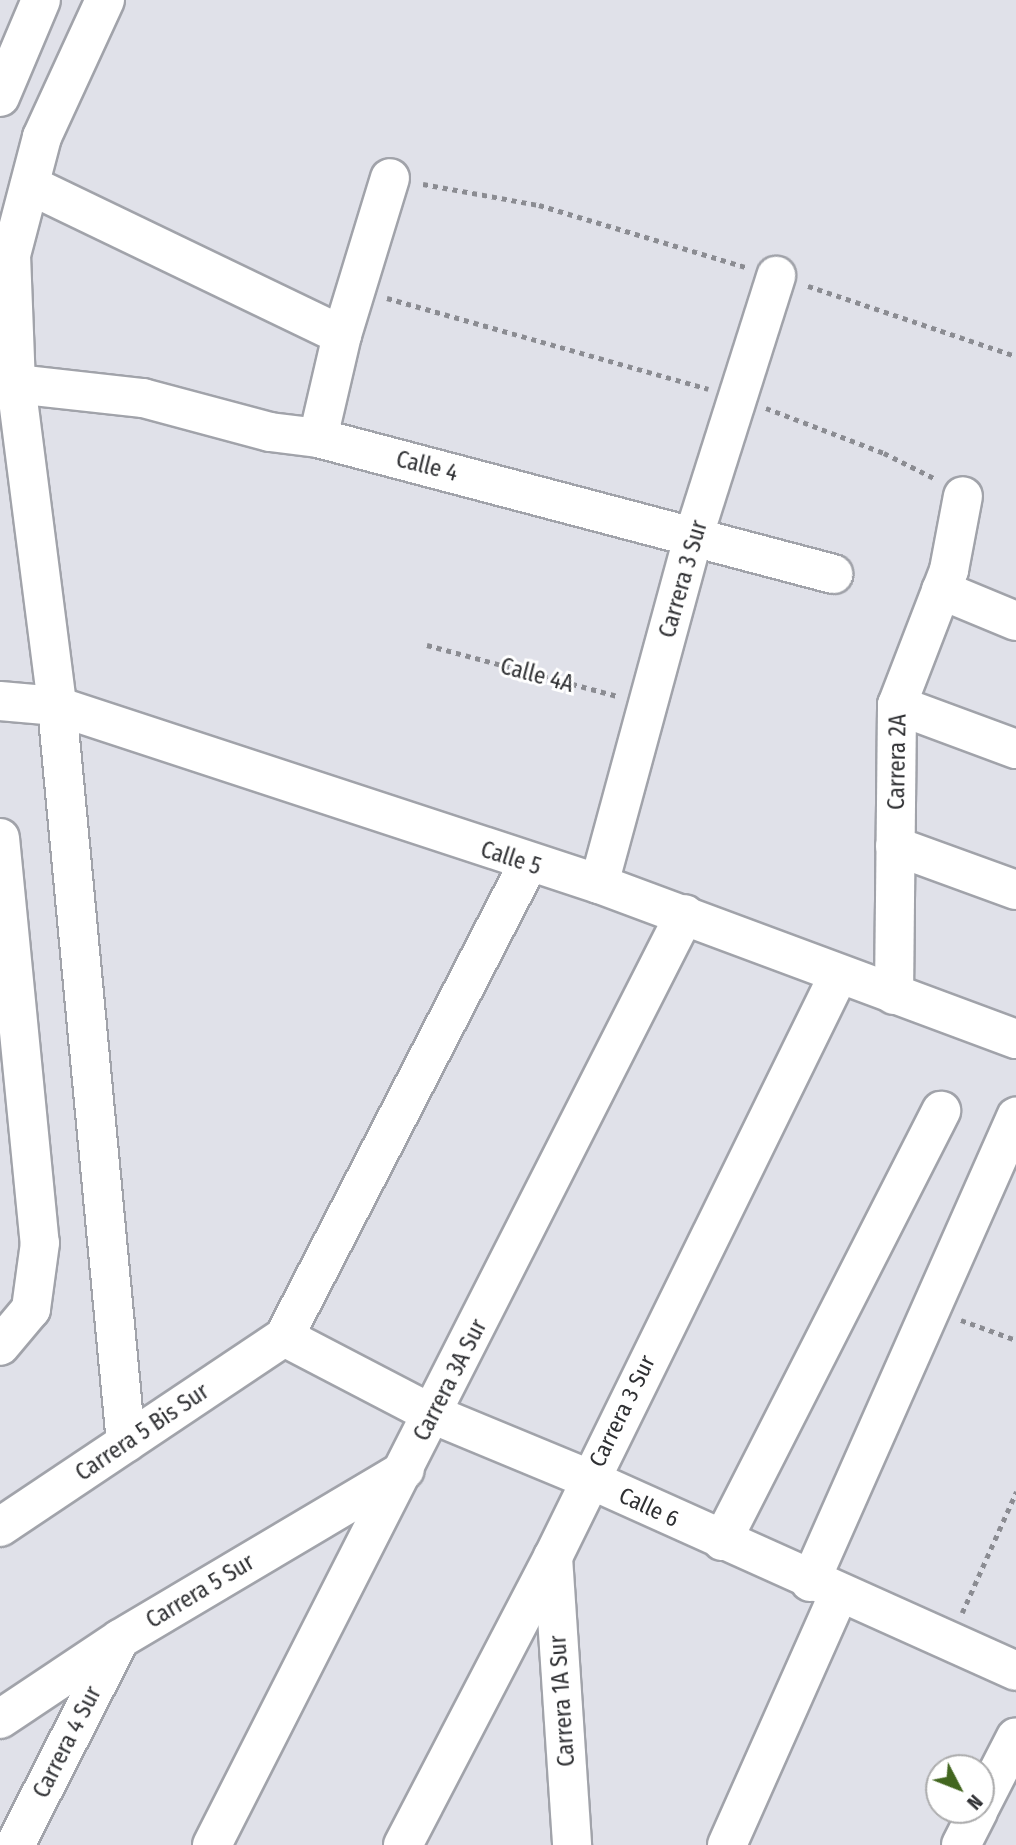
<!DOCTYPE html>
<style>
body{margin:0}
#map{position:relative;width:1016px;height:1845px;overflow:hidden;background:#e0e1e9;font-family:"Fira Sans Condensed",sans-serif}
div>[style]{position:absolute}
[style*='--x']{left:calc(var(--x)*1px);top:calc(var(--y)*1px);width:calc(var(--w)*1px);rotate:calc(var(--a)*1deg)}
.path>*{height:4.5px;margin-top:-2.25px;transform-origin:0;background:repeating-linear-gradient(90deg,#8b8c92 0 5px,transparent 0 10px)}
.roads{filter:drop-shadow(2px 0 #a1a3aa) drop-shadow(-2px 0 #a1a3aa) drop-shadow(0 2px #a1a3aa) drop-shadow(0 -2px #a1a3aa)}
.minor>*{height:38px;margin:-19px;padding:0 19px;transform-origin:19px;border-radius:19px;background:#fff}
span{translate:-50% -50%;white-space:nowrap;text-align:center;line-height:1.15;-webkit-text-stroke:6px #fff;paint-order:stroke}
.street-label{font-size:23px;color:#2f3033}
.north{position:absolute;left:925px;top:1754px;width:70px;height:70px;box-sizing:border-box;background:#fff;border:2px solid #acacad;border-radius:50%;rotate:132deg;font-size:19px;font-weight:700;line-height:28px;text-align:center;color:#2f3033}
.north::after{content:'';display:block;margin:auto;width:24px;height:32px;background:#42661f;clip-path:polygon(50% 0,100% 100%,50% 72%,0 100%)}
</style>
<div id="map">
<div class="path">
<div style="--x:423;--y:184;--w:118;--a:10.3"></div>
<div style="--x:539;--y:205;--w:216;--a:16.7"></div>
<div style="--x:808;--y:286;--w:219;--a:18.6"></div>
<div style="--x:387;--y:298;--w:334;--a:15.8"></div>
<div style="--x:766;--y:408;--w:126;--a:20.9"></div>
<div style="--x:884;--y:453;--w:58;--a:26.6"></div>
<div style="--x:427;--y:645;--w:197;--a:15"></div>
<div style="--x:961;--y:1320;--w:59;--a:20"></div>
<div style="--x:962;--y:1613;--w:133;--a:-65.9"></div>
</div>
<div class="roads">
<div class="minor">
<div style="--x:105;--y:0;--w:151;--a:114.7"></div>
<div style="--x:42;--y:137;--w:122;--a:104.7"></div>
<div style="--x:11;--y:255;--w:129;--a:87.8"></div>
<div style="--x:16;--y:384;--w:325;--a:82.7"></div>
<div style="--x:57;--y:706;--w:740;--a:84.65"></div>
<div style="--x:0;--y:97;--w:105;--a:-67.1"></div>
<div style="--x:30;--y:185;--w:346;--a:25.7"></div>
<div style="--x:16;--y:384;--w:128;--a:6.3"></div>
<div style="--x:143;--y:398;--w:131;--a:15"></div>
<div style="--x:270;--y:432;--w:48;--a:7.1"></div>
<div style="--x:318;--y:438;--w:533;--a:14.79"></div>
<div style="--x:318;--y:438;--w:106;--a:-76.9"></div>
<div style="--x:342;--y:335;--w:164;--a:-73"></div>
<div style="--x:941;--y:590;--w:81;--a:22.5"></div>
<div style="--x:0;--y:701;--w:57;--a:5"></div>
<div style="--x:57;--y:706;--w:570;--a:18.18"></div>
<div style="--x:599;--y:884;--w:445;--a:20.4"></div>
<div style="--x:897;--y:705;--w:127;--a:20.3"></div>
<div style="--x:0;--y:838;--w:407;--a:84.4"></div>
<div style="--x:40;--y:1243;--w:67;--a:97.8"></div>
<div style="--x:31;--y:1309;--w:48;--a:130"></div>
<div style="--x:895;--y:846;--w:129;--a:20"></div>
<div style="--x:599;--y:884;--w:362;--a:-74.8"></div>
<div style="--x:694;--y:535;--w:272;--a:-72.4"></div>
<div style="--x:894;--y:995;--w:290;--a:-89.4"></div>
<div style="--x:897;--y:705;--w:145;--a:-68.9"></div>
<div style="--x:949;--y:570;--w:75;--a:-79.3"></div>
<div style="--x:284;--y:1337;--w:167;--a:27.5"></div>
<div style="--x:432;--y:1414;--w:170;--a:22.5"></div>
<div style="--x:589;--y:1479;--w:468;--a:24.2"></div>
<div style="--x:0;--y:1527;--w:342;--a:-33.8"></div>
<div style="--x:284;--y:1337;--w:532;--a:-62.71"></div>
<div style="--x:722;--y:1541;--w:483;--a:-63"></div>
<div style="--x:553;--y:1557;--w:289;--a:86.2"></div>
<div style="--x:810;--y:1582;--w:509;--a:-66.11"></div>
<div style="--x:0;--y:1719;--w:144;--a:-33.7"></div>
<div style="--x:120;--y:1639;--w:331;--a:-30.7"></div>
<div style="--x:981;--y:1805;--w:76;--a:-62.8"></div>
<div style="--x:15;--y:1845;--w:229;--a:-63"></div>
<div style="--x:212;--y:1845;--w:1044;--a:-63.07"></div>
<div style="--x:403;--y:1845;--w:325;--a:-62.5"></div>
<div style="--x:553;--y:1557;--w:647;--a:-63.87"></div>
<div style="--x:727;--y:1845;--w:275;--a:-66"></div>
<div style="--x:961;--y:1845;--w:39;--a:-63"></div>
</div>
</div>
<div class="street-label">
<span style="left:427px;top:466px;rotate:14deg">Calle 4</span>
<span style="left:683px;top:579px;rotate:-74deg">Carrera 3 Sur</span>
<span style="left:537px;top:675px;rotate:15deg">Calle 4A</span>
<span style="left:897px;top:762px;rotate:-89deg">Carrera 2A</span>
<span style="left:511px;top:858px;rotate:18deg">Calle 5</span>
<span style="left:450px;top:1380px;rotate:-63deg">Carrera 3A Sur</span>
<span style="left:622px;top:1411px;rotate:-64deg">Carrera 3 Sur</span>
<span style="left:142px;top:1432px;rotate:-34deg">Carrera 5 Bis Sur</span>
<span style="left:649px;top:1507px;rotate:25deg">Calle 6</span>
<span style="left:200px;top:1591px;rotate:-31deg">Carrera 5 Sur</span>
<span style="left:562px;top:1701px;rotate:-94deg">Carrera 1A Sur</span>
<span style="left:67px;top:1742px;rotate:-63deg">Carrera 4 Sur</span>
</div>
<div class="north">N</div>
</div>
